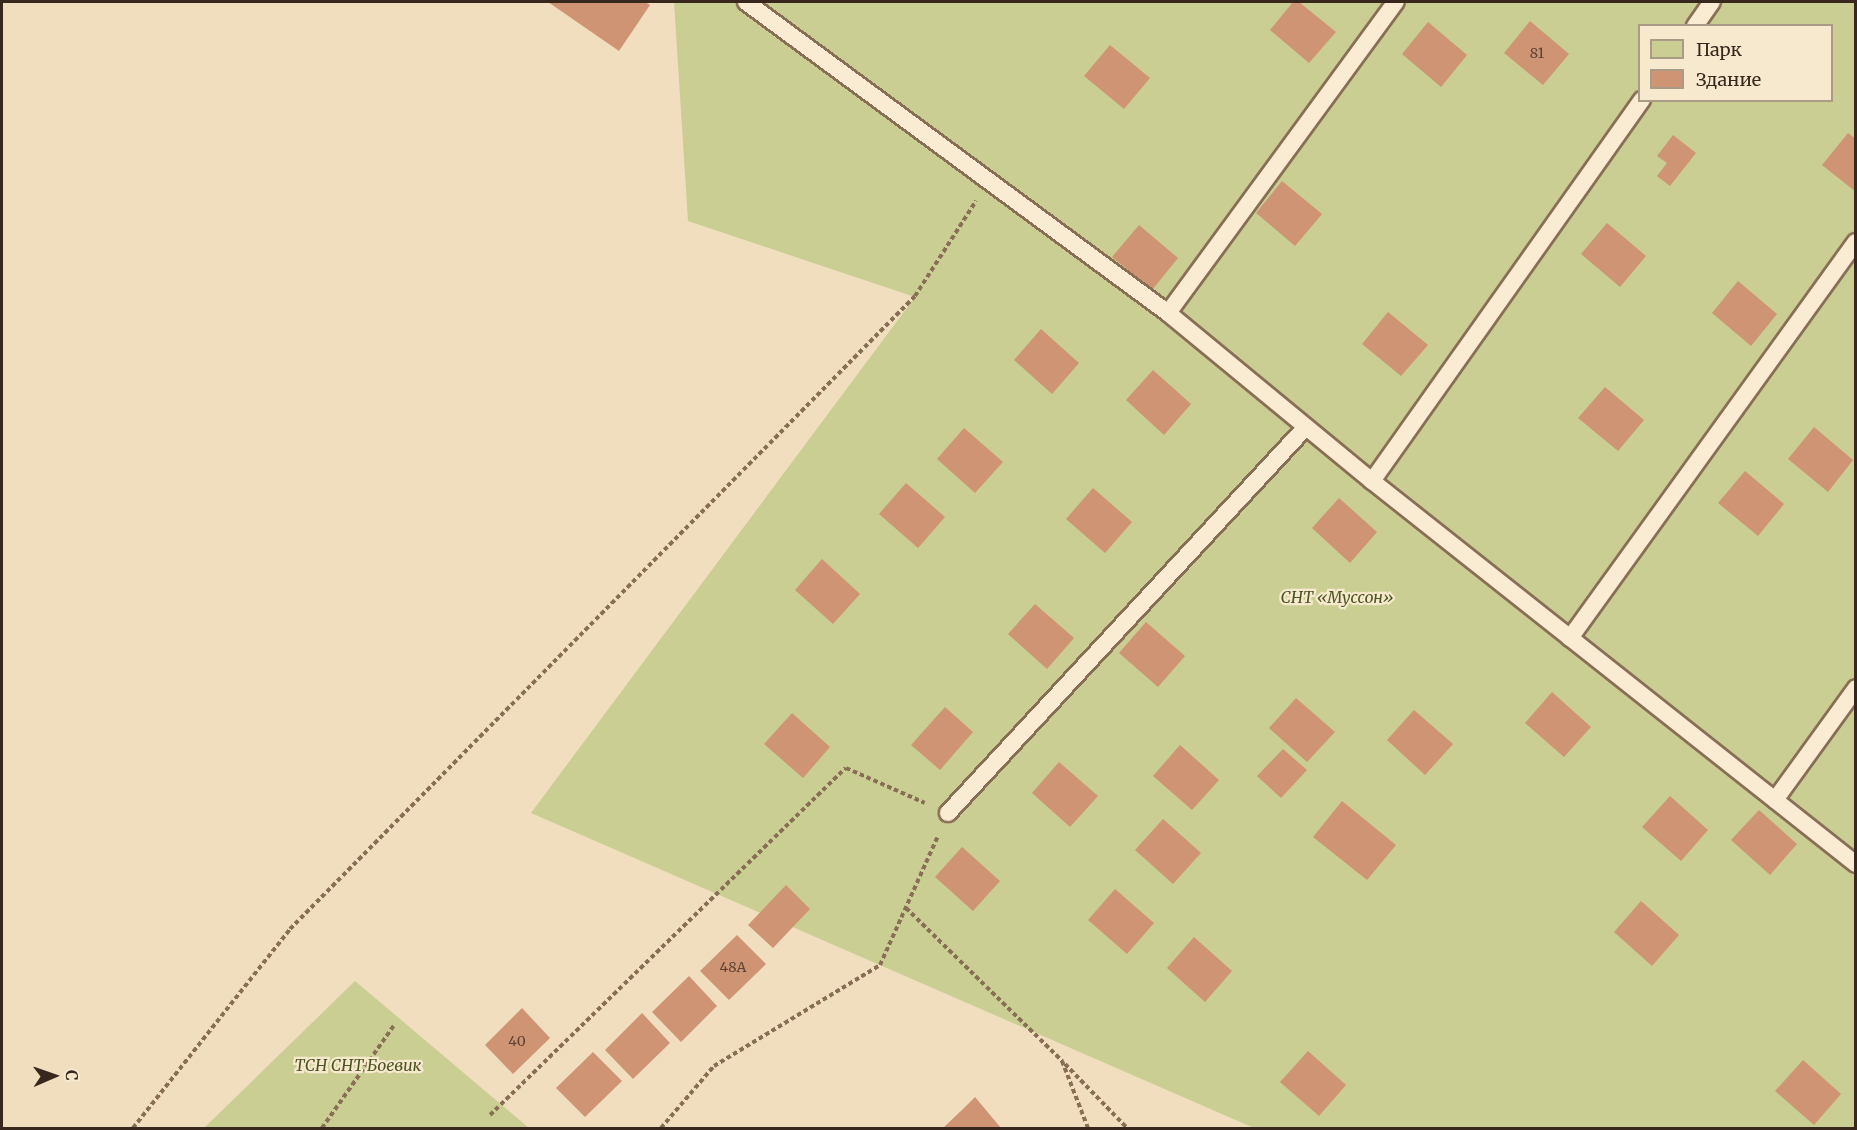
<!DOCTYPE html>
<meta charset="utf-8">
<style>
body{margin:0}
#map{position:relative;width:1857px;height:1130px;overflow:hidden;background:#f0debf;font-family:Merriweather,serif}
div>[style]{position:absolute}
[style*='--x']{left:calc(var(--x)*1px);top:calc(var(--y)*1px);width:calc(var(--w)*1px);rotate:calc(var(--a)*1deg)}
.green>*{inset:0;background:#cace92}
.building>*{inset:0;background:#cf9473}
.path>*{height:4px;margin-top:-2px;transform-origin:0;background:repeating-linear-gradient(90deg,#896e56 0 4.5px,transparent 0 7.5px)}
.roads{filter:drop-shadow(2px 0 #896e56) drop-shadow(-2px 0 #896e56) drop-shadow(0 2px #896e56) drop-shadow(0 -2px #896e56)}
.lane>*{height:16px;margin:-8px;padding:0 8px;transform-origin:8px;border-radius:8px;background:#faecd2}
span{translate:-50% -50%;white-space:nowrap;text-align:center;line-height:1.15;-webkit-text-stroke:4.5px #f7e9ce;paint-order:stroke}
.number-label{font-size:14px;color:#5d4232}
.number-label span{-webkit-text-stroke-width:0}
.park-label{font-size:16px;color:#4b5521;font-style:italic}
.frame{position:absolute;inset:0;border:3px solid #37271c;pointer-events:none}
.legend{position:absolute;left:1638px;top:24px;width:195px;height:78px;box-sizing:border-box;background:#f7e9ce;border:2px solid #aa9b87;margin:0;padding:8px 10px;list-style:none;font-size:18px;color:#37271c}
.legend li{display:flex;align-items:center;gap:12px;height:30px}
.legend b{width:30px;border:2px solid #aa9b87}
.north{position:absolute;left:24px;top:1046px;width:60px;height:60px;-webkit-text-stroke:4px #f7e9ce;paint-order:stroke;rotate:88deg;font-size:16px;font-weight:700;line-height:24px;text-align:center;color:#37271c}
.north::after{content:'';display:block;margin:auto;width:21px;height:27px;background:#37271c;clip-path:polygon(50% 0,100% 100%,50% 72%,0 100%)}
</style>
<div id="map">
<div class="green">
<div style="clip-path:polygon(evenodd,674px 2px,1855px 2px,1855px 1128px,1254px 1128px,531px 813px,915px 297px,688px 221px,674px 2px,1640px 26px,1832px 26px,1832px 100px,1640px 100px,1640px 26px)"></div>
<div style="clip-path:polygon(355px 981px,529px 1128px,204px 1128px)"></div>
</div>
<div class="building">
<div style="clip-path:polygon(548px 2px,645px 2px,650px 5px,619px 51px)"></div>
<div style="clip-path:polygon(1293px 2px,1299px 2px,1336px 32px,1309px 63px,1270px 30px)"></div>
<div style="clip-path:polygon(1530px 21px,1569px 54px,1543px 85px,1504px 53px)"></div>
<div style="clip-path:polygon(1428px 22px,1467px 55px,1441px 87px,1402px 54px)"></div>
<div style="clip-path:polygon(1110px 45px,1150px 78px,1124px 109px,1084px 76px)"></div>
<div style="clip-path:polygon(1848px 133px,1856px 139px,1856px 192px,1822px 165px)"></div>
<div style="clip-path:polygon(1673px 135px,1696px 153px,1670px 186px,1657px 176px,1667px 163px,1657px 156px)"></div>
<div style="clip-path:polygon(1282px 181px,1322px 214px,1295px 246px,1256px 213px)"></div>
<div style="clip-path:polygon(1607px 223px,1646px 256px,1620px 287px,1581px 254px)"></div>
<div style="clip-path:polygon(1139px 225px,1178px 258px,1152px 290px,1112px 257px)"></div>
<div style="clip-path:polygon(1738px 281px,1777px 314px,1751px 346px,1712px 313px)"></div>
<div style="clip-path:polygon(1388px 312px,1428px 345px,1401px 376px,1362px 344px)"></div>
<div style="clip-path:polygon(1041px 329px,1079px 363px,1052px 394px,1014px 360px)"></div>
<div style="clip-path:polygon(1153px 370px,1191px 404px,1164px 435px,1126px 400px)"></div>
<div style="clip-path:polygon(1605px 387px,1644px 420px,1618px 451px,1578px 418px)"></div>
<div style="clip-path:polygon(1814px 427px,1853px 460px,1828px 492px,1788px 459px)"></div>
<div style="clip-path:polygon(964px 428px,1003px 462px,975px 493px,937px 459px)"></div>
<div style="clip-path:polygon(1745px 471px,1784px 504px,1758px 536px,1718px 503px)"></div>
<div style="clip-path:polygon(906px 483px,945px 517px,918px 548px,879px 514px)"></div>
<div style="clip-path:polygon(1093px 488px,1132px 522px,1105px 553px,1066px 519px)"></div>
<div style="clip-path:polygon(1339px 498px,1377px 532px,1350px 563px,1312px 528px)"></div>
<div style="clip-path:polygon(822px 559px,860px 594px,833px 624px,795px 590px)"></div>
<div style="clip-path:polygon(1035px 604px,1074px 638px,1047px 669px,1008px 634px)"></div>
<div style="clip-path:polygon(1146px 622px,1185px 656px,1158px 687px,1119px 653px)"></div>
<div style="clip-path:polygon(1552px 692px,1591px 727px,1564px 757px,1525px 723px)"></div>
<div style="clip-path:polygon(1296px 698px,1335px 732px,1307px 762px,1269px 728px)"></div>
<div style="clip-path:polygon(945px 707px,973px 732px,940px 770px,911px 745px)"></div>
<div style="clip-path:polygon(1414px 710px,1453px 744px,1425px 775px,1387px 740px)"></div>
<div style="clip-path:polygon(792px 713px,830px 747px,803px 778px,764px 744px)"></div>
<div style="clip-path:polygon(1180px 745px,1219px 780px,1192px 810px,1153px 776px)"></div>
<div style="clip-path:polygon(1283px 749px,1307px 770px,1281px 798px,1257px 776px)"></div>
<div style="clip-path:polygon(1059px 762px,1098px 796px,1070px 827px,1032px 793px)"></div>
<div style="clip-path:polygon(1670px 796px,1708px 830px,1681px 861px,1642px 827px)"></div>
<div style="clip-path:polygon(1342px 801px,1396px 845px,1367px 880px,1313px 837px)"></div>
<div style="clip-path:polygon(1759px 810px,1797px 844px,1770px 875px,1731px 840px)"></div>
<div style="clip-path:polygon(1163px 819px,1201px 853px,1173px 884px,1135px 850px)"></div>
<div style="clip-path:polygon(962px 847px,1000px 881px,973px 911px,935px 877px)"></div>
<div style="clip-path:polygon(786px 885px,810px 909px,773px 948px,748px 925px)"></div>
<div style="clip-path:polygon(1115px 889px,1154px 923px,1127px 954px,1088px 920px)"></div>
<div style="clip-path:polygon(1641px 901px,1679px 935px,1652px 966px,1614px 932px)"></div>
<div style="clip-path:polygon(737px 935px,766px 964px,729px 1000px,700px 971px)"></div>
<div style="clip-path:polygon(1194px 937px,1232px 971px,1205px 1002px,1167px 968px)"></div>
<div style="clip-path:polygon(689px 976px,717px 1006px,681px 1042px,652px 1012px)"></div>
<div style="clip-path:polygon(522px 1008px,550px 1038px,513px 1074px,485px 1045px)"></div>
<div style="clip-path:polygon(642px 1013px,670px 1043px,633px 1079px,605px 1050px)"></div>
<div style="clip-path:polygon(1308px 1051px,1346px 1085px,1319px 1116px,1280px 1082px)"></div>
<div style="clip-path:polygon(593px 1052px,622px 1081px,585px 1117px,556px 1088px)"></div>
<div style="clip-path:polygon(1803px 1060px,1841px 1094px,1814px 1125px,1775px 1091px)"></div>
<div style="clip-path:polygon(975px 1097px,1001px 1128px,943px 1128px,963px 1109px)"></div>
</div>
<div class="path">
<div style="--x:906;--y:908;--w:219;--a:44.4"></div>
<div style="--x:1062;--y:1061;--w:72;--a:68.8"></div>
<div style="--x:1065;--y:1064;--w:89;--a:45.9"></div>
<div style="--x:490;--y:1115;--w:497;--a:-44.3"></div>
<div style="--x:846;--y:768;--w:86;--a:23.9"></div>
<div style="--x:133;--y:1128;--w:253;--a:-51.7"></div>
<div style="--x:290;--y:929;--w:890;--a:-45.36"></div>
<div style="--x:915;--y:296;--w:113;--a:-57.3"></div>
<div style="--x:322;--y:1128;--w:126;--a:-55"></div>
<div style="--x:661;--y:1128;--w:82;--a:-49.5"></div>
<div style="--x:714;--y:1066;--w:194;--a:-31.3"></div>
<div style="--x:880;--y:965;--w:141;--a:-65.8"></div>
</div>
<div class="roads">
<div class="lane">
<div style="--x:746;--y:2;--w:524;--a:36.39"></div>
<div style="--x:1168;--y:313;--w:264;--a:39.5"></div>
<div style="--x:1372;--y:481;--w:617;--a:38.36"></div>
<div style="--x:1695;--y:26;--w:29;--a:-55"></div>
<div style="--x:1168;--y:313;--w:386;--a:-53.8"></div>
<div style="--x:1372;--y:481;--w:467;--a:-54.7"></div>
<div style="--x:1570;--y:638;--w:488;--a:-54.2"></div>
<div style="--x:1775;--y:800;--w:138;--a:-54.1"></div>
<div style="--x:948;--y:813;--w:526;--a:-47.16"></div>
</div>
</div>
<div class="number-label">
<span style="left:1537px;top:53px">81</span>
<span style="left:733px;top:967px">48А</span>
<span style="left:517px;top:1041px">40</span>
</div>
<div class="park-label">
<span style="left:1337px;top:597px">СНТ «Муссон»</span>
<span style="left:358px;top:1065px">ТСН СНТ Боевик</span>
</div>
<div class="frame"></div>
<ul class="legend">
<li><b style="height:16px;background:#cace92"></b>Парк</li>
<li><b style="height:16px;background:#cf9473"></b>Здание</li>
</ul>
<div class="north">С</div>
</div>
